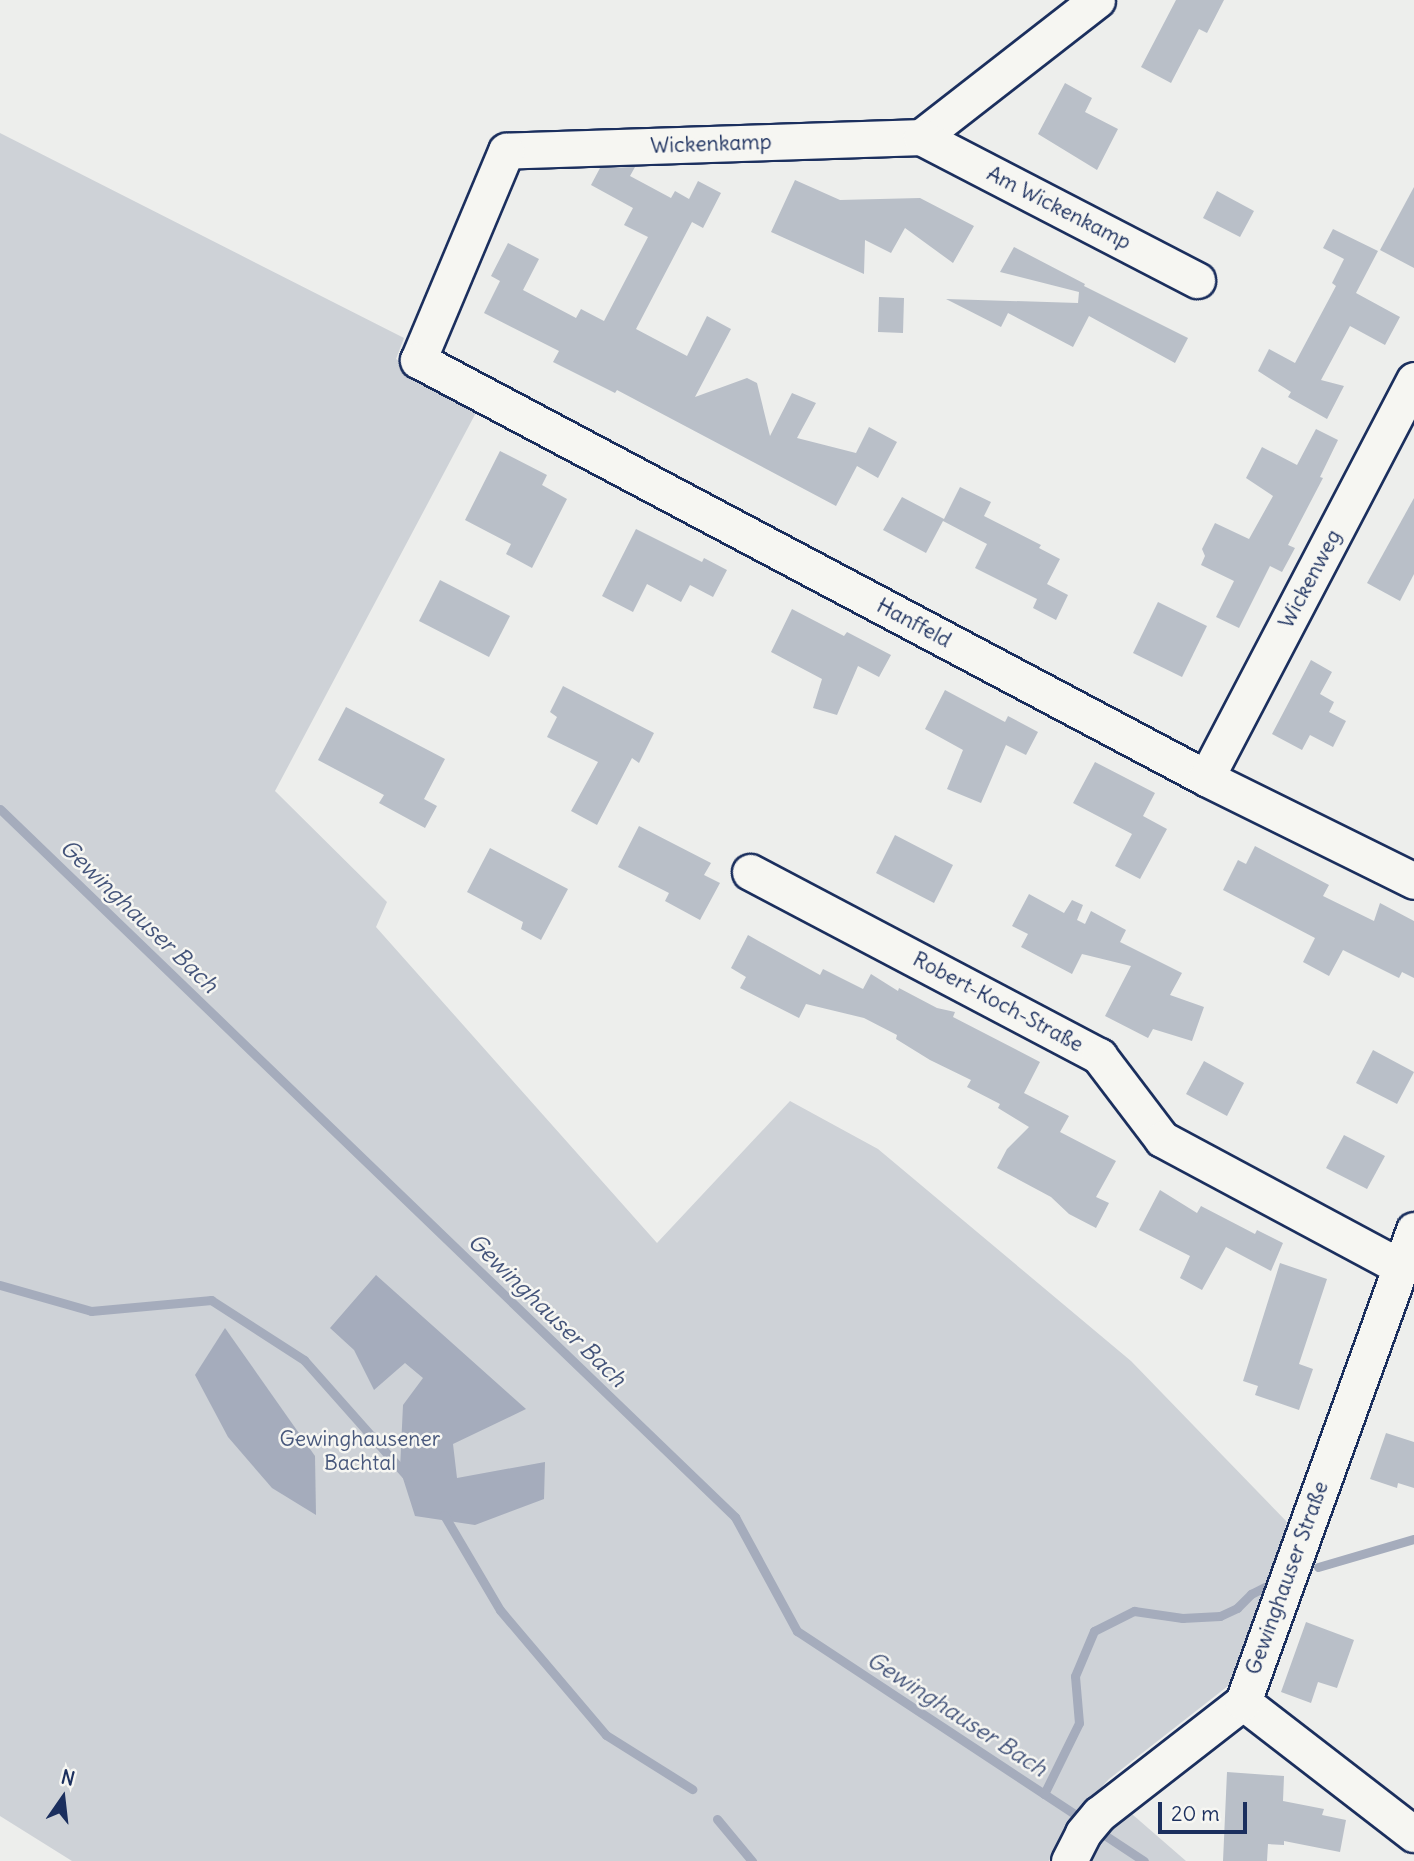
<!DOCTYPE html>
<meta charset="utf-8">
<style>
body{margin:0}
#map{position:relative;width:1414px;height:1861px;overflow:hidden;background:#edeeec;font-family:Delius,sans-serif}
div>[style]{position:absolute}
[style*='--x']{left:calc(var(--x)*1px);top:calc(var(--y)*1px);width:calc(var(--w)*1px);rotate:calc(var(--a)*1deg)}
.green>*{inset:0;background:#ced2d7}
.water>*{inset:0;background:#a5acbc}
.stream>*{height:9px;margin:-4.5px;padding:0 4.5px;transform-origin:4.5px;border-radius:4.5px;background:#a5acbc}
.building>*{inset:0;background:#b9bfc8}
.roads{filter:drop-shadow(2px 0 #1b2f5e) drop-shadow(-2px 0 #1b2f5e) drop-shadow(0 2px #1b2f5e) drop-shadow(0 -2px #1b2f5e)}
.minor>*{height:35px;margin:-17.5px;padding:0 17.5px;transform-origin:17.5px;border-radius:17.5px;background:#f6f6f2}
span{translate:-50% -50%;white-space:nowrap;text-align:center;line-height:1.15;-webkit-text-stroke:5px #f6f6f2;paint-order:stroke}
.street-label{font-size:21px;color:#1b2f5e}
.park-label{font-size:21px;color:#48587c}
.water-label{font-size:23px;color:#44547a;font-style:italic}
.north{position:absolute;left:28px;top:1763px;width:70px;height:70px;-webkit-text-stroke:5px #f6f6f2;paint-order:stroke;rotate:14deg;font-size:19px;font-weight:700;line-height:28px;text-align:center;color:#1b2f5e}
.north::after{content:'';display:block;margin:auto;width:24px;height:32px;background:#1b2f5e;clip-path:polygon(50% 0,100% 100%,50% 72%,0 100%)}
.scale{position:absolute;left:1158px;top:1802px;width:89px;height:32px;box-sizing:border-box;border:4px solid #1b2f5e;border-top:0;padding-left:9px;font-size:21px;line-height:24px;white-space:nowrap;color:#1b2f5e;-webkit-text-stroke:5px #f6f6f2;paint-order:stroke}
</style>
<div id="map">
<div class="green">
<div style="clip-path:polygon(0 133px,404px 338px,396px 359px,479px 407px,275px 791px,387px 902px,376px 927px,657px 1243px,790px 1101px,878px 1149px,1131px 1361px,1287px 1522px,1259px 1621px,1233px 1682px,1109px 1779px,1071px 1820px,1049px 1861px,72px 1861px,0 1816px)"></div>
<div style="clip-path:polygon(1125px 1808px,1186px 1861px,1087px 1861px,1098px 1838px)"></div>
</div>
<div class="water">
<div style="clip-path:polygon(376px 1275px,526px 1409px,453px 1444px,457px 1478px,545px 1462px,544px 1499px,475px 1525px,415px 1516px,400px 1469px,403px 1405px,423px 1378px,405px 1363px,374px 1390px,354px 1350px,330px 1328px)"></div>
<div style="clip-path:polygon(225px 1328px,315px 1456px,316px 1515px,272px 1488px,228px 1437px,195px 1375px)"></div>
</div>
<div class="stream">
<div style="--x:0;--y:809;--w:1021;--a:43.93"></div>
<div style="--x:735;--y:1517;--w:130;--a:61.5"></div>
<div style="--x:797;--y:1631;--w:333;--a:33.4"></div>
<div style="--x:0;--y:1285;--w:95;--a:15.9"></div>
<div style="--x:91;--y:1311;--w:121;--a:-5.2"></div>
<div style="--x:211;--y:1300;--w:111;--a:32.8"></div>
<div style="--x:304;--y:1360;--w:157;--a:48.4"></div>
<div style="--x:444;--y:1515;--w:110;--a:59.5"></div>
<div style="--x:500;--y:1610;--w:164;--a:49.7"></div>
<div style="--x:606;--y:1735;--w:102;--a:32.1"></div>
<div style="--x:1318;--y:1567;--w:100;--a:-16.3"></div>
<div style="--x:1044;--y:1794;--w:79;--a:-63.8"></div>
<div style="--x:1079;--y:1723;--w:47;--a:-94.9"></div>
<div style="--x:1075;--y:1676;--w:49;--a:-67.1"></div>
<div style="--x:1094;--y:1631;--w:45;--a:-26.6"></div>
<div style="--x:1134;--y:1611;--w:49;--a:8.3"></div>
<div style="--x:1182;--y:1618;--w:38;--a:-3"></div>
<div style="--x:1220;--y:1616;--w:19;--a:-25"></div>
<div style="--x:1237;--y:1608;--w:20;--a:-45"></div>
<div style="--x:1251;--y:1594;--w:16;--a:-27"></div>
<div style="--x:717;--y:1819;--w:55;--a:50.2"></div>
<div style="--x:1103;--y:1834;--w:49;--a:33.4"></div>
</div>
<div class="building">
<div style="clip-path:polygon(1176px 0,1224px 0,1207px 33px,1199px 29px,1171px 83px,1141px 67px)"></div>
<div style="clip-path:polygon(1065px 83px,1092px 98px,1085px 112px,1118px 129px,1097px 170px,1038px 134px)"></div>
<div style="clip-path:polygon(635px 167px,630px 176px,671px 198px,675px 191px,689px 199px,698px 181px,721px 193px,703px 228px,692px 222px,636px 329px,687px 356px,707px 316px,731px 329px,695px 397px,747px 378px,757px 383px,770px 436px,792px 393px,816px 403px,797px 438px,856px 453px,869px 427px,897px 442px,878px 478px,857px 466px,836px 506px,617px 390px,615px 393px,553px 362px,559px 351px,484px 313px,500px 281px,491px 276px,508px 243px,539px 259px,523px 290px,576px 318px,581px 309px,604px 321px,648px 237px,624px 225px,633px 208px,591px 185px,600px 168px)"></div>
<div style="clip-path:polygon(795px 180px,840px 200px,920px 198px,974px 226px,953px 263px,905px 228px,891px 253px,865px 240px,864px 274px,771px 232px)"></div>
<div style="clip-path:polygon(1414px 187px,1414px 268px,1380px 250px)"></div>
<div style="clip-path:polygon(1217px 191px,1254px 211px,1240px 237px,1203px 218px)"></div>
<div style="clip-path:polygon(1333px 229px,1378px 251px,1356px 293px,1400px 317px,1385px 345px,1350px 326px,1321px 380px,1344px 386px,1327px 419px,1288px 397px,1291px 392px,1258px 371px,1269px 349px,1295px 363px,1336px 286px,1332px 283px,1344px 259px,1323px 248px)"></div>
<div style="clip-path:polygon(1014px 247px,1085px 284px,1084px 286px,1188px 338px,1175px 363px,1089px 316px,1073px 347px,1008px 313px,1001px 327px,946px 299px,1078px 303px,1079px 292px,1000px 272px)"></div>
<div style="clip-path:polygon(879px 297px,904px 298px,903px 333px,878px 332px)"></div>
<div style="clip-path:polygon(1316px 429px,1338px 440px,1320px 477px,1323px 478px,1288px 545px,1295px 548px,1282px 572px,1270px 566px,1239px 628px,1216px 617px,1234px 581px,1201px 565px,1205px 556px,1202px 549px,1215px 523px,1249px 539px,1273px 496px,1246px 478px,1262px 447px,1297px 465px)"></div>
<div style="clip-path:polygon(500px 451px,547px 475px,542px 485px,567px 499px,532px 568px,506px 554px,511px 544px,465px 520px)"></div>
<div style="clip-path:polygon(960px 487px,991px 502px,984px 516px,1041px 545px,1039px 548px,1060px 559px,1047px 584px,1068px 595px,1056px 620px,1033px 608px,1037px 599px,975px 568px,987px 544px,943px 521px,926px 553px,883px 530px,902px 497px,944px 519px)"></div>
<div style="clip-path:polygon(1414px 498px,1414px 574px,1400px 601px,1367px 583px)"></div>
<div style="clip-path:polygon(636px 529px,702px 562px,704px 558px,727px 570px,713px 597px,690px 585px,681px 602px,647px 584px,633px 612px,602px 596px)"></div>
<div style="clip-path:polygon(440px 580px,510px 616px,489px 657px,419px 621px)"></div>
<div style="clip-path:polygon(1158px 602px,1207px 626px,1182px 677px,1133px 653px)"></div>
<div style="clip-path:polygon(792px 609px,844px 636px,847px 632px,891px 655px,879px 677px,858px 666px,837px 715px,813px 708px,822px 679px,771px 652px)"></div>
<div style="clip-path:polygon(1311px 660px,1332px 672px,1320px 694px,1334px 702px,1329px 712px,1346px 721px,1333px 747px,1310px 735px,1302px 750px,1272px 734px)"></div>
<div style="clip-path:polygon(563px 686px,654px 733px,639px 763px,632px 758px,597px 825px,571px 811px,598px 762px,547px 737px,557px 717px,550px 712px)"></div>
<div style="clip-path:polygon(945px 690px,1005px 722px,1008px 716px,1038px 732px,1026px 755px,1006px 745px,981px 803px,947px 789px,963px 750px,925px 729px)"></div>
<div style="clip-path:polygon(346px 707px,445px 759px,424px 799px,437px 806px,425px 828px,379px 803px,384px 795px,318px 760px)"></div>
<div style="clip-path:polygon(1095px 762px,1155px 793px,1143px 816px,1167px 829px,1140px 879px,1115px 866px,1132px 834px,1073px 803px)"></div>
<div style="clip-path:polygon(639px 826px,711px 863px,704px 875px,720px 883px,700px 920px,665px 901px,669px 893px,618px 867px)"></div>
<div style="clip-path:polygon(895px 835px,953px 865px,934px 903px,876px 873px)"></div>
<div style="clip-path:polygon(1255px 846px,1329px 885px,1323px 896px,1374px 921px,1380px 903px,1414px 921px,1414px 978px,1402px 972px,1399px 978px,1343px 950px,1329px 976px,1303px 962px,1315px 938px,1223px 890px,1238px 860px,1246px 864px)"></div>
<div style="clip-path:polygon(490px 848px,568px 889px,541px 940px,521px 929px,523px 922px,467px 892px)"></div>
<div style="clip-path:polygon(1029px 894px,1064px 913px,1072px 900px,1083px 905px,1077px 920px,1085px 924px,1091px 911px,1126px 930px,1120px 942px,1182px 973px,1170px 995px,1204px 1007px,1192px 1041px,1153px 1029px,1148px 1038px,1105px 1016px,1131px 966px,1082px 954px,1072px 974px,1021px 947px,1028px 934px,1012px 926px)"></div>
<div style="clip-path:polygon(748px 935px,820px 975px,823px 969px,863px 989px,871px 974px,898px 991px,899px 988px,937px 1008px,955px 1012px,953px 1017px,1040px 1062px,1024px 1093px,1069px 1116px,1060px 1132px,1116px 1161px,1096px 1197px,1109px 1203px,1096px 1228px,1069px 1214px,1051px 1197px,997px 1168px,1007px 1149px,1029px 1127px,998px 1108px,1000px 1104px,967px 1087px,971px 1080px,930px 1060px,896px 1039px,897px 1035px,864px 1018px,806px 1004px,799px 1018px,740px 988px,746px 977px,731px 968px)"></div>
<div style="clip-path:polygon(1373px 1050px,1414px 1072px,1397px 1104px,1356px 1083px)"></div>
<div style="clip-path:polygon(1204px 1061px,1244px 1083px,1227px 1116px,1186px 1094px)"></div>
<div style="clip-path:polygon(1344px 1135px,1385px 1156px,1367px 1189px,1326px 1168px)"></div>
<div style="clip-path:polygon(1160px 1190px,1197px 1213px,1201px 1206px,1255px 1234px,1257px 1230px,1283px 1243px,1271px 1271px,1226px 1247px,1202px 1290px,1180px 1278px,1190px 1256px,1139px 1230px)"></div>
<div style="clip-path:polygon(1280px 1263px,1327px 1279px,1299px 1364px,1313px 1369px,1299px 1410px,1255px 1395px,1258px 1386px,1243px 1381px)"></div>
<div style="clip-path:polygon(1386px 1433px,1414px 1442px,1414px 1488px,1398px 1483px,1397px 1488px,1370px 1479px)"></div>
<div style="clip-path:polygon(1306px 1622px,1354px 1640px,1337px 1688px,1318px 1682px,1311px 1703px,1281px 1692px)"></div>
<div style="clip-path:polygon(1227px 1772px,1284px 1776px,1283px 1801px,1324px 1809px,1322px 1815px,1346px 1820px,1340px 1852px,1284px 1841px,1284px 1845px,1268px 1844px,1267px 1861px,1223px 1861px)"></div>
</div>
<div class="roads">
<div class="minor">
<div style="--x:1097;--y:0;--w:223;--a:142.1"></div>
<div style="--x:921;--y:137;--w:415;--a:178.1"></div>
<div style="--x:506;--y:151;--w:227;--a:112.8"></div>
<div style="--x:418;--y:360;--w:892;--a:27.94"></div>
<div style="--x:1206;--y:778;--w:232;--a:26.3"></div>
<div style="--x:921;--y:137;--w:311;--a:27.4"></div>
<div style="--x:1206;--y:778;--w:449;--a:-62.4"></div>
<div style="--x:750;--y:872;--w:395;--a:27.8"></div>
<div style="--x:1099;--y:1056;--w:104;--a:52.8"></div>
<div style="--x:1162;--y:1139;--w:271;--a:28.2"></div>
<div style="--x:1243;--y:1702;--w:216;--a:37.7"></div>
<div style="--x:1069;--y:1861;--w:31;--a:-63"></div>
<div style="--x:1083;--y:1833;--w:25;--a:-50"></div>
<div style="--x:1099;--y:1814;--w:182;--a:-37.9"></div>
<div style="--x:1243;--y:1702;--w:502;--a:-70.09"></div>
</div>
</div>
<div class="street-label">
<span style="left:711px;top:144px;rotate:-2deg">Wickenkamp</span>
<span style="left:1059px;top:208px;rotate:27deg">Am Wickenkamp</span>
<span style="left:1310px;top:579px;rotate:-62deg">Wickenweg</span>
<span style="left:914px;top:623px;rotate:28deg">Hanffeld</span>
<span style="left:998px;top:1002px;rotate:28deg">Robert-Koch-Straße</span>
<span style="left:1287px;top:1578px;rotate:-70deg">Gewinghauser Straße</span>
</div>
<div class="park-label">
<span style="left:360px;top:1451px">Gewinghausener<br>Bachtal</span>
</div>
<div class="water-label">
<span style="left:139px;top:916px;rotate:44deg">Gewinghauser Bach</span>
<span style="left:547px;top:1310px;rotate:44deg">Gewinghauser Bach</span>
<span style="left:957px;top:1714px;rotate:33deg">Gewinghauser Bach</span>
</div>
<div class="north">N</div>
<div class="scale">20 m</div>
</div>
